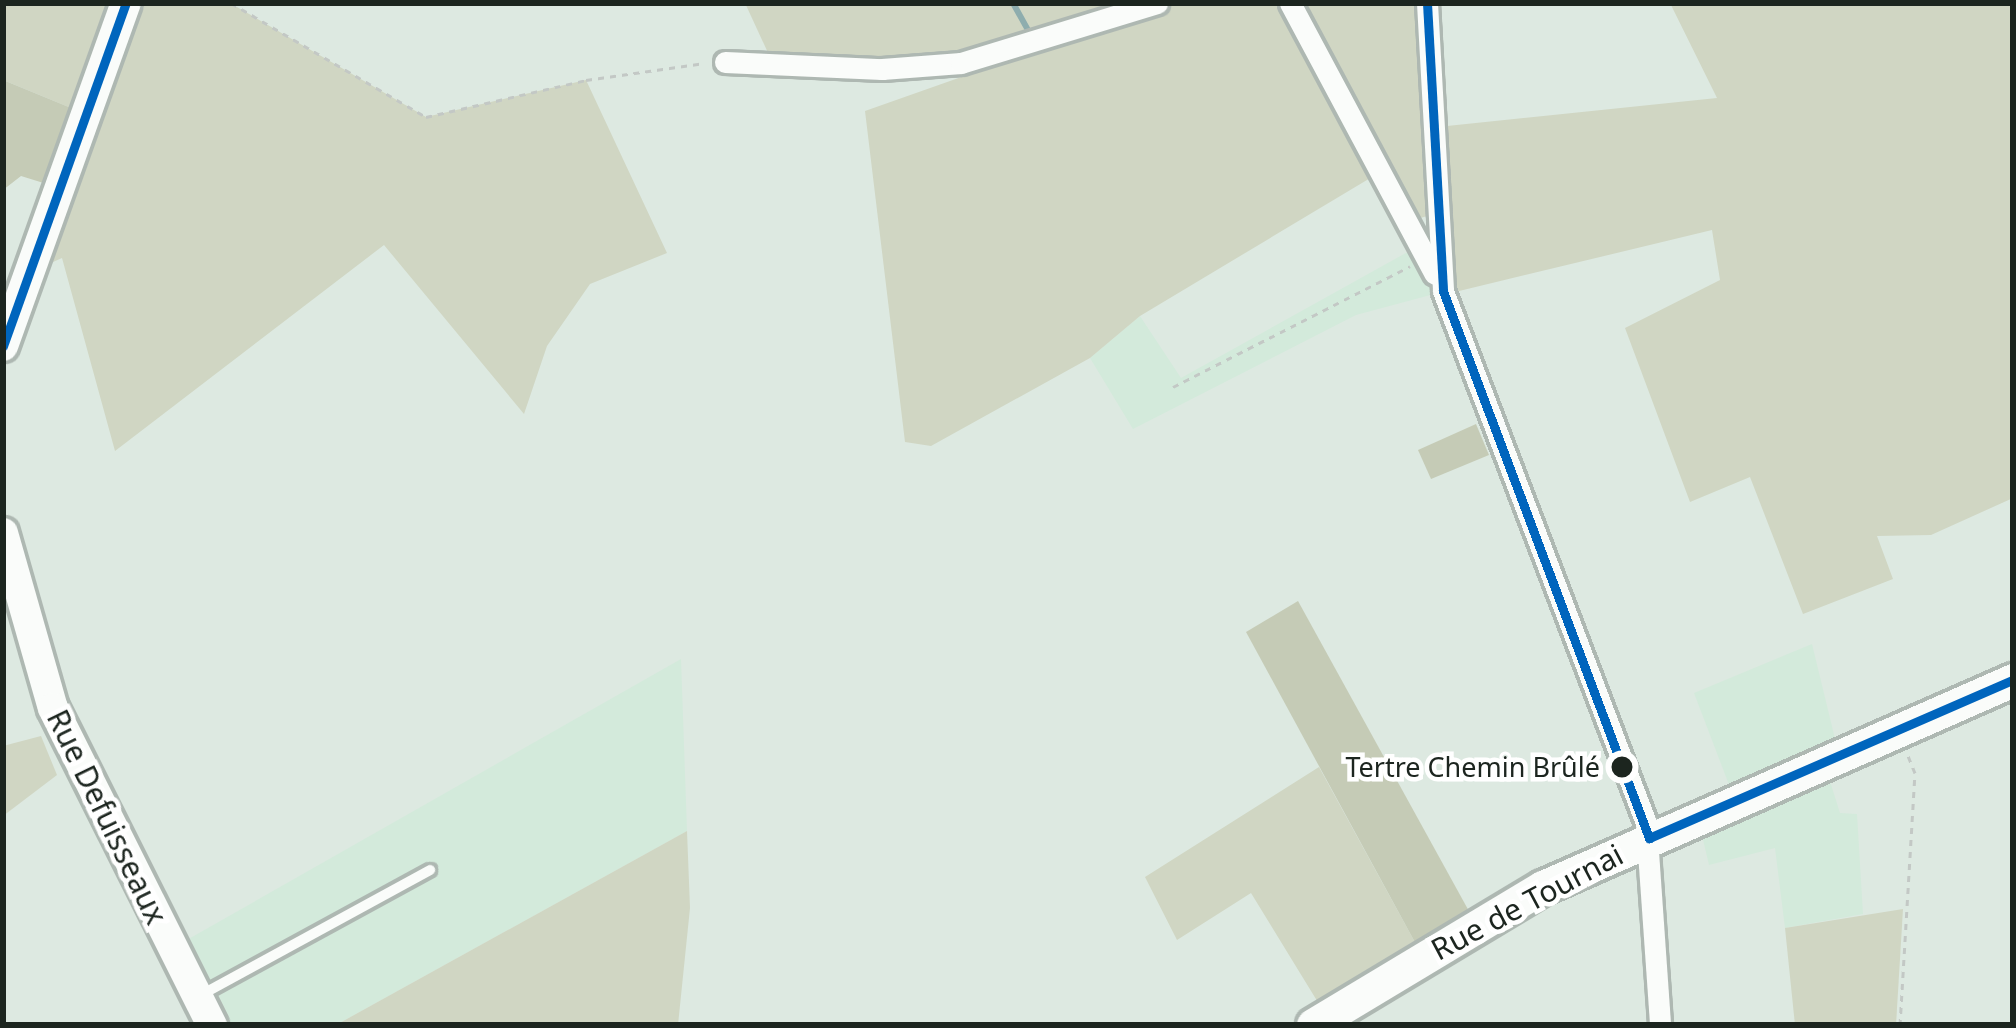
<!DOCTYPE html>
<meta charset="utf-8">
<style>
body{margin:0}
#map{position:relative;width:2016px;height:1028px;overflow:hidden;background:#dde9e1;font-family:"Noto Sans",sans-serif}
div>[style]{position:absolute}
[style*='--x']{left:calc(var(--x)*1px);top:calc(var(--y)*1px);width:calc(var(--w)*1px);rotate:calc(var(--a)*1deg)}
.built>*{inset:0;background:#d3eadb}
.green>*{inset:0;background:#d0d6c3}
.forest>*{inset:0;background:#c5cbb6}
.stream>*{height:6px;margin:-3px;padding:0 3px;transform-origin:3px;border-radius:3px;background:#8eadae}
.path>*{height:3px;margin-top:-1.5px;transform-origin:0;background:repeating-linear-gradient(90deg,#c3c8c5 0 6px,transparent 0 12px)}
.roads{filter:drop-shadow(3px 0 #aeb8b2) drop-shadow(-3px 0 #aeb8b2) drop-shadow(0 3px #aeb8b2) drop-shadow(0 -3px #aeb8b2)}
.lane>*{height:10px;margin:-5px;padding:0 5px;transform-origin:5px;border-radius:5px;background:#fafcfa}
.street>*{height:21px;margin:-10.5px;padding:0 10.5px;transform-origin:10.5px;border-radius:10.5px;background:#fafcfa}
.secondary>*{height:30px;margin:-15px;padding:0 15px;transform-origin:15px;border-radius:15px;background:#fafcfa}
.primary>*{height:33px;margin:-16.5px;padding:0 16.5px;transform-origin:16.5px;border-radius:16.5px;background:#fafcfa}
.bus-1>*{height:9px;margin:-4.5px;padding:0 4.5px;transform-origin:4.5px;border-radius:4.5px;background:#0065bd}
.dots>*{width:33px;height:33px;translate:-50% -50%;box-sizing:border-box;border:6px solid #fff;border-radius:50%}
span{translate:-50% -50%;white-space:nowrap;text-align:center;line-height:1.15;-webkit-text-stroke:9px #fff;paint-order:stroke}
.bus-label{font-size:27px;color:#1c251f}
.right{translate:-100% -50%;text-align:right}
.street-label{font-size:30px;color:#1c251f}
.frame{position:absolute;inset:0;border:6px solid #1c251f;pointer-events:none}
</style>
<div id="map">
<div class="built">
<div style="clip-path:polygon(1413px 249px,1438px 293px,1356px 315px,1133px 429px,1090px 358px,1140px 316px,1181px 378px)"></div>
<div style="clip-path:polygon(1812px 644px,1837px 747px,1731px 790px,1694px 693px)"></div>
<div style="clip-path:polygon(681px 659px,687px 831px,336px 1025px,231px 1025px,185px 941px)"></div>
<div style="clip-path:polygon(1828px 775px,1840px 813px,1857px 814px,1863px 914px,1785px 928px,1775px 848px,1709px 865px,1701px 831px)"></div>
</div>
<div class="green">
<div style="clip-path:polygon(3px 3px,116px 3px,76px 110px,3px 80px)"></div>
<div style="clip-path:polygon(137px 3px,230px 3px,426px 117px,586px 80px,667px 253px,590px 284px,547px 346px,524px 414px,384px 245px,115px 451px,62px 258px,44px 266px)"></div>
<div style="clip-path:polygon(745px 3px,1137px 3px,1033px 38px,908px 63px,769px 55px)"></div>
<div style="clip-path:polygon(1171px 3px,1281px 3px,1372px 177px,1140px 316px,1090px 358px,931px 446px,905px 442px,865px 111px)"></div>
<div style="clip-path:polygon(1297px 3px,1418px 3px,1431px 215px,1413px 220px)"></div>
<div style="clip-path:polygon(1670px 3px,2013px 3px,2013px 498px,1931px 535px,1877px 536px,1893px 579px,1803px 614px,1750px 477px,1690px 502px,1625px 328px,1720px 280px,1712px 230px,1455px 292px,1447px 126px,1717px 98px)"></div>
<div style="clip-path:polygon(41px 736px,57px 775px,3px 816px,3px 746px)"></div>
<div style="clip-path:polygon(1319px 767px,1417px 946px,1319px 1004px,1251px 893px,1177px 940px,1145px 877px)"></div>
<div style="clip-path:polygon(687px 831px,690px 908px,678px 1025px,336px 1025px)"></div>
<div style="clip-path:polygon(1903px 909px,1896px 1025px,1795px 1025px,1785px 928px)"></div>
</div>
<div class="forest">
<div style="clip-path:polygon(3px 80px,76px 110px,50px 185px,21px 176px,3px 190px)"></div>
<div style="clip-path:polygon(1476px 424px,1489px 455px,1431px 479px,1418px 450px)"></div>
<div style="clip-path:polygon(1298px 601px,1470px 913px,1417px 946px,1246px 632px)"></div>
</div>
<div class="stream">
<div style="--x:1013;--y:3;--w:37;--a:61"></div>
</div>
<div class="path">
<div style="--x:231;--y:3;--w:226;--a:30.3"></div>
<div style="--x:426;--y:117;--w:164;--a:-13"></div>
<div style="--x:586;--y:80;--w:120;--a:-8.1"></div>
<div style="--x:1173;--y:387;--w:266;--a:-27"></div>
<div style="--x:1900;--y:1025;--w:252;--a:-86.6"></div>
<div style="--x:1915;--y:773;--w:22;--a:-112"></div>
</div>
<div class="roads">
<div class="lane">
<div style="--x:201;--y:995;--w:261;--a:-28.6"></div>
</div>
<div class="street">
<div style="--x:1290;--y:3;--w:307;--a:61.9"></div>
<div style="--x:1427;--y:3;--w:288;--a:86.8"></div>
<div style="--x:1443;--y:291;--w:569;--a:69.11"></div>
<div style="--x:1646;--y:823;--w:202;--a:86"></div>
<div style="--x:725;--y:62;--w:157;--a:2.6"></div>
<div style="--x:882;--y:69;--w:79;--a:-4.3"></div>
<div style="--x:961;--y:63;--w:205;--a:-17"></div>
</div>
<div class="secondary">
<div style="--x:3;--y:346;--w:364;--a:-70.3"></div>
<div style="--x:3;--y:533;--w:182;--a:74.1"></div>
<div style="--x:53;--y:708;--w:355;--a:63.4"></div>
</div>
<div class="primary">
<div style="--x:1313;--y:1025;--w:268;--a:-31"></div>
<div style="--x:1543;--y:887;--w:514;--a:-23.77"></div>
</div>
</div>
<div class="bus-1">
<div style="--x:1427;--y:3;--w:288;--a:86.8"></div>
<div style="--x:1443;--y:291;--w:585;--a:69.36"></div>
<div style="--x:3;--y:346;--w:364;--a:-70.3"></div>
<div style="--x:1649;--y:838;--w:397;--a:-23.5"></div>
</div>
<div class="dots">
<div style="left:1622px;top:767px;background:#1c251f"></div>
</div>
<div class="bus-label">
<span class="right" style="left:1600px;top:767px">Tertre Chemin Brûlé</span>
</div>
<div class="street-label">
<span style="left:107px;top:817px;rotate:64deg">Rue Defuisseaux</span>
<span style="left:1527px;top:902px;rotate:-28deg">Rue de Tournai</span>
</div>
<div class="frame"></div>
</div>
